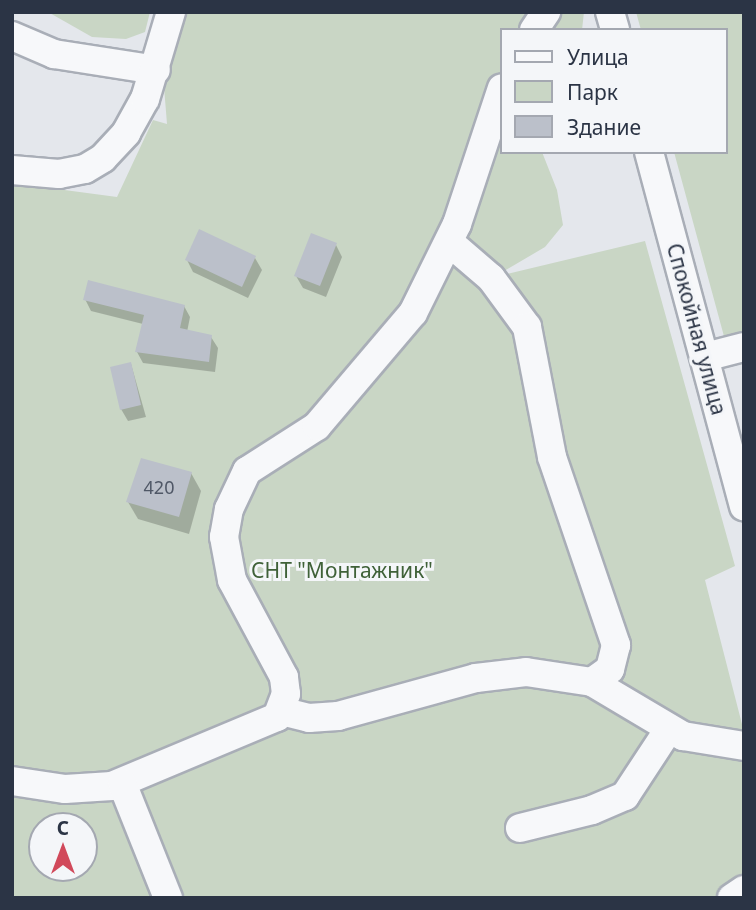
<!DOCTYPE html>
<meta charset="utf-8">
<style>
body{margin:0}
#map{position:relative;width:756px;height:910px;overflow:hidden;background:#e4e7ec;font-family:"Noto Sans",sans-serif}
div>[style]{position:absolute}
[style*='--x']{left:calc(var(--x)*1px);top:calc(var(--y)*1px);width:calc(var(--w)*1px);rotate:calc(var(--a)*1deg)}
.green>*{inset:0;background:#c9d6c5}
.shadow>*{inset:0;background:#0003}
.building>*{inset:0;background:#bbc0ca}
.roads{filter:drop-shadow(2px 0 #a9aeb7) drop-shadow(-2px 0 #a9aeb7) drop-shadow(0 2px #a9aeb7) drop-shadow(0 -2px #a9aeb7)}
.minor>*{height:28px;margin:-14px;padding:0 14px;transform-origin:14px;border-radius:14px;background:#f7f8fa}
span{translate:-50% -50%;white-space:nowrap;text-align:center;line-height:1.15;-webkit-text-stroke:6px #f4f6f9;paint-order:stroke}
.number-label{font-size:18px;color:#4f5766}
.number-label span{-webkit-text-stroke-width:0}
.street-label{font-size:21px;color:#2b3445}
.park-label{font-size:21px;color:#3f6138}
.frame{position:absolute;inset:0;border:14px solid #2b3445;pointer-events:none}
.legend{position:absolute;left:500px;top:28px;width:228px;height:126px;box-sizing:border-box;background:#f4f6f9;border:2px solid #a4a8b1;margin:0;padding:9px 12px;list-style:none;font-size:21px;color:#2b3445}
.legend li{display:flex;align-items:center;gap:14px;height:35px}
.legend b{width:35px;border:2px solid #a4a8b1}
.north{position:absolute;left:28px;top:812px;width:70px;height:70px;box-sizing:border-box;background:#f4f6f9;border:2px solid #a4a8b1;border-radius:50%;rotate:0deg;font-size:19px;font-weight:700;line-height:28px;text-align:center;color:#2b3445}
.north::after{content:'';display:block;margin:auto;width:24px;height:32px;background:#d1495b;clip-path:polygon(50% 0,100% 100%,50% 72%,0 100%)}
</style>
<div id="map">
<div class="green">
<div style="clip-path:polygon(48px 12px,150px 12px,145px 32px,126px 39px,92px 37px)"></div>
<div style="clip-path:polygon(evenodd,184px 12px,584px 12px,582px 30px,502px 30px,502px 152px,542px 152px,557px 190px,563px 225px,545px 247px,494px 277px,645px 241px,735px 566px,705px 580px,744px 732px,744px 898px,12px 898px,12px 183px,117px 197px,153px 120px,167px 124px,164px 87px,184px 12px,42px 826px,84px 826px,84px 868px,42px 868px,42px 826px)"></div>
<div style="clip-path:polygon(636px 12px,744px 12px,744px 335px,725px 340px,674px 152px,726px 152px,726px 30px,641px 30px)"></div>
</div>
<div class="shadow">
<div style="clip-path:polygon(336px 245px,342px 257px,326px 297px,303px 288px,296px 276px)"></div>
<div style="clip-path:polygon(255px 258px,262px 270px,248px 298px,193px 272px,187px 260px)"></div>
<div style="clip-path:polygon(85px 299px,184px 306px,190px 317px,187px 332px,211px 337px,218px 348px,215px 372px,143px 363px,137px 352px,143px 324px,91px 311px)"></div>
<div style="clip-path:polygon(131px 364px,146px 417px,128px 421px,121px 409px)"></div>
<div style="clip-path:polygon(191px 473px,201px 491px,189px 534px,138px 519px,128px 502px)"></div>
</div>
<div class="building">
<div style="clip-path:polygon(199px 229px,256px 256px,242px 287px,185px 260px)"></div>
<div style="clip-path:polygon(311px 233px,337px 243px,320px 286px,294px 276px)"></div>
<div style="clip-path:polygon(88px 280px,185px 305px,180px 328px,212px 335px,209px 362px,135px 352px,144px 315px,83px 300px)"></div>
<div style="clip-path:polygon(131px 362px,141px 405px,120px 410px,110px 367px)"></div>
<div style="clip-path:polygon(141px 458px,192px 472px,179px 517px,126px 502px)"></div>
</div>
<div class="roads">
<div class="minor">
<div style="--x:610;--y:12;--w:19;--a:74"></div>
<div style="--x:534;--y:30;--w:22;--a:-56"></div>
<div style="--x:12;--y:36;--w:46;--a:23.2"></div>
<div style="--x:54;--y:54;--w:103;--a:8.9"></div>
<div style="--x:649;--y:152;--w:367;--a:75"></div>
<div style="--x:12;--y:170;--w:47;--a:4.9"></div>
<div style="--x:59;--y:174;--w:26;--a:-11"></div>
<div style="--x:85;--y:169;--w:21;--a:-31"></div>
<div style="--x:103;--y:158;--w:34;--a:-47"></div>
<div style="--x:126;--y:133;--w:39;--a:-61"></div>
<div style="--x:145;--y:99;--w:91;--a:-73.4"></div>
<div style="--x:449;--y:242;--w:55;--a:40.6"></div>
<div style="--x:491;--y:278;--w:61;--a:53.7"></div>
<div style="--x:527;--y:327;--w:132;--a:79.1"></div>
<div style="--x:552;--y:457;--w:199;--a:71.2"></div>
<div style="--x:616;--y:645;--w:25;--a:104"></div>
<div style="--x:610;--y:669;--w:22;--a:144"></div>
<div style="--x:705;--y:357;--w:40;--a:-14.4"></div>
<div style="--x:281;--y:711;--w:29;--a:14"></div>
<div style="--x:309;--y:718;--w:29;--a:-4"></div>
<div style="--x:338;--y:716;--w:143;--a:-15.4"></div>
<div style="--x:476;--y:678;--w:50;--a:-6.8"></div>
<div style="--x:526;--y:672;--w:67;--a:8.6"></div>
<div style="--x:592;--y:682;--w:106;--a:30.7"></div>
<div style="--x:683;--y:736;--w:62;--a:9.3"></div>
<div style="--x:12;--y:781;--w:54;--a:8.6"></div>
<div style="--x:65;--y:789;--w:47;--a:-3.7"></div>
<div style="--x:112;--y:786;--w:179;--a:-22.7"></div>
<div style="--x:277;--y:717;--w:25;--a:-69"></div>
<div style="--x:286;--y:694;--w:17;--a:-97"></div>
<div style="--x:284;--y:677;--w:110;--a:-118.2"></div>
<div style="--x:232;--y:580;--w:44;--a:-100.5"></div>
<div style="--x:224;--y:537;--w:28;--a:-80"></div>
<div style="--x:229;--y:509;--w:42;--a:-64.7"></div>
<div style="--x:247;--y:471;--w:83;--a:-32.7"></div>
<div style="--x:317;--y:426;--w:148;--a:-49.7"></div>
<div style="--x:413;--y:313;--w:99;--a:-63.7"></div>
<div style="--x:457;--y:224;--w:143;--a:-71.7"></div>
<div style="--x:122;--y:783;--w:124;--a:68.2"></div>
<div style="--x:520;--y:828;--w:74;--a:-14"></div>
<div style="--x:592;--y:810;--w:36;--a:-23"></div>
<div style="--x:625;--y:796;--w:80;--a:-56.7"></div>
<div style="--x:732;--y:898;--w:14;--a:-34"></div>
</div>
</div>
<div class="number-label">
<span style="left:159px;top:487px">420</span>
</div>
<div class="street-label">
<span style="left:697px;top:329px;rotate:75deg">Спокойная улица</span>
</div>
<div class="park-label">
<span style="left:342px;top:570px">СНТ "Монтажник"</span>
</div>
<div class="frame"></div>
<ul class="legend">
<li><b style="height:9px;background:#f7f8fa"></b>Улица</li>
<li><b style="height:19px;background:#c9d6c5"></b>Парк</li>
<li><b style="height:19px;background:#bbc0ca"></b>Здание</li>
</ul>
<div class="north">С</div>
</div>
